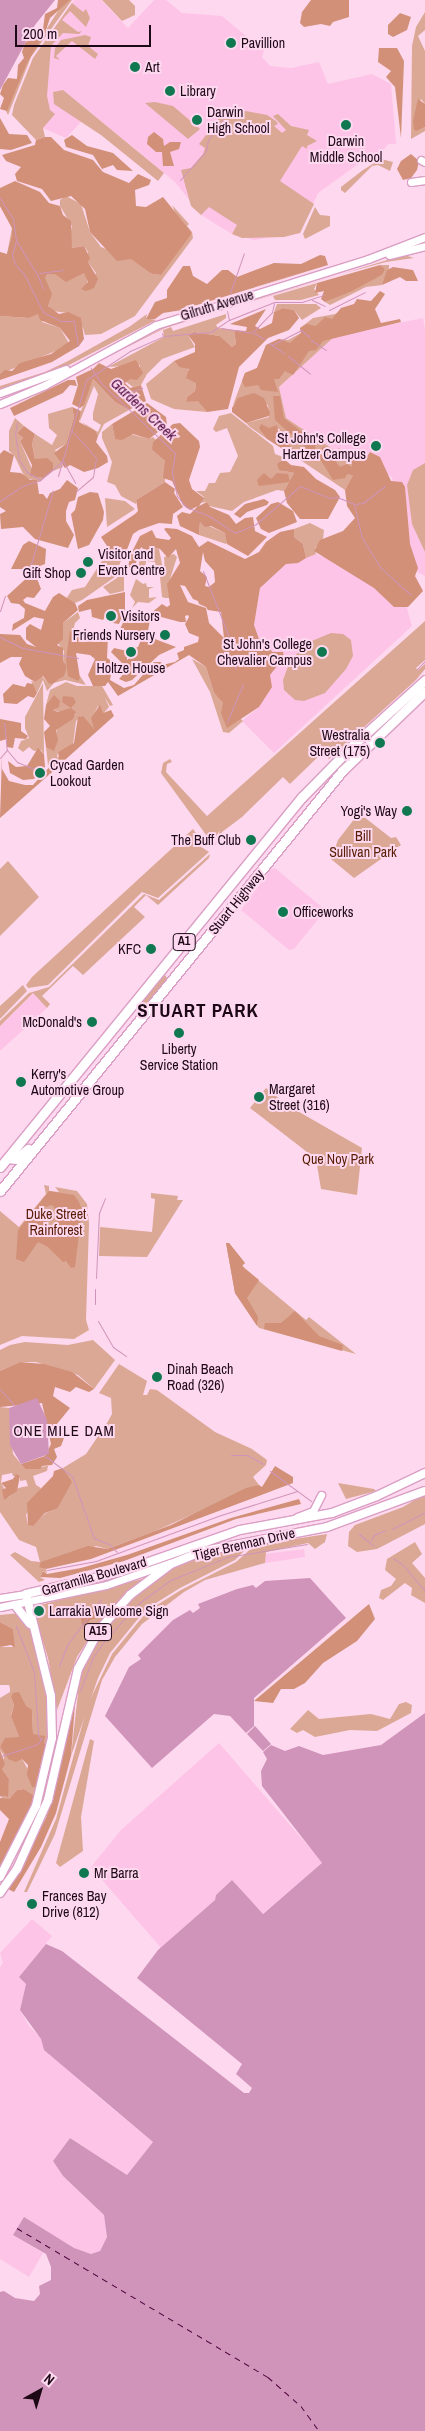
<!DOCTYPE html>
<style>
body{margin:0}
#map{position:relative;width:425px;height:2431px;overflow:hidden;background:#fed8ef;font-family:"Archivo Narrow",sans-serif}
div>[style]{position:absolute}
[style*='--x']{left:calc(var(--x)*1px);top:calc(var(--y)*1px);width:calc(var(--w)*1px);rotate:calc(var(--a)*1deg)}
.built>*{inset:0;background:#fdc4e7}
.green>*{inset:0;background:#dba895}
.forest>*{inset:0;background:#d19077}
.water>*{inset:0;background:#d094ba}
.stream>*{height:1px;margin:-0.5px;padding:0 0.5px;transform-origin:0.5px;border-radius:0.5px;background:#d094ba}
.ferry>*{height:1px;margin-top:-0.5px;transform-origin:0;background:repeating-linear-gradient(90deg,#4f063d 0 6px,transparent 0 11px)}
.roads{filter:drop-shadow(1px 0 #db9ec4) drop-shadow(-1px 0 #db9ec4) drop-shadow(0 1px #db9ec4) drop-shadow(0 -1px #db9ec4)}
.secondary>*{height:7px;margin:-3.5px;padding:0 3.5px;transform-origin:3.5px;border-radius:3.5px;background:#fff}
.primary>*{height:8px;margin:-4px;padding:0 4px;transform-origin:4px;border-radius:4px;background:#fff}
.highway>*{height:9px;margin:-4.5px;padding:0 4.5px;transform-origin:4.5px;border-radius:4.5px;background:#fff}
.dots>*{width:14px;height:14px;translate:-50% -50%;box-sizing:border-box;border:2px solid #fed8ef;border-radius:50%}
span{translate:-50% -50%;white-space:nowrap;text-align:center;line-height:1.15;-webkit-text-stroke:4px #fed8ef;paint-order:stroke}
.shield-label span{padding:1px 4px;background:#fed8ef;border:1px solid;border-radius:4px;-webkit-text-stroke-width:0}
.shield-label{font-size:12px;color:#1d0816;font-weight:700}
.poi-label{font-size:14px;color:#1d0816}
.left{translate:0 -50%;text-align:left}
.right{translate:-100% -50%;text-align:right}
.street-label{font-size:14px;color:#1d0816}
.park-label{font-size:14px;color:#571c02}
.water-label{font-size:15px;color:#4f063d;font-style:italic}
.neighbourhood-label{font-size:15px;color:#1d0816;letter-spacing:1px}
.district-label{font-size:19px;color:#1d0816;font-weight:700;letter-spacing:1px}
.north{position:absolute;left:15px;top:2366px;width:50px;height:50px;-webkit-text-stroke:4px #fed8ef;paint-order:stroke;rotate:39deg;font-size:14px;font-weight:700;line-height:20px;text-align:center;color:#1d0816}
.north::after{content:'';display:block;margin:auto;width:18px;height:22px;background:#1d0816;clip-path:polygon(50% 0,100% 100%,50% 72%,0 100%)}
.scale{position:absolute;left:15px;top:25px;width:136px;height:22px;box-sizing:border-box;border:2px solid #1d0816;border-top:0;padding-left:6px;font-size:15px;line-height:18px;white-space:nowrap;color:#1d0816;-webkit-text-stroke:4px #fed8ef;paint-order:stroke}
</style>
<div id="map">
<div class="built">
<div style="clip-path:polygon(74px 0,101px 0,128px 28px,154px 0,166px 0,182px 13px,222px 16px,264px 51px,262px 57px,270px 66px,291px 68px,319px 62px,328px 84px,372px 74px,391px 84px,396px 144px,388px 144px,382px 152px,371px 155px,318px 193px,300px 233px,254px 240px,232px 234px,201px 215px,175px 182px,90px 112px,66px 138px,12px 115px,33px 58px)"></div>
<div style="clip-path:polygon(423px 318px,425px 329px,425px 576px,405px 565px,392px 477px,339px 448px,337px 451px,286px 418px,279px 387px,335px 336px)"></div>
<div style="clip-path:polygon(306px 550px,338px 563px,406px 605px,412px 626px,274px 753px,242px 721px,259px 707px,259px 639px,254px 625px,260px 588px,297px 554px)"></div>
<div style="clip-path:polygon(275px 868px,323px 908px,324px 912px,294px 949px,289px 950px,241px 910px,271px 869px)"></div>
<div style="clip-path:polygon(33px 993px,47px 1008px,0 1051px,0 1026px)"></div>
<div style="clip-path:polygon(304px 1549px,305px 1557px,265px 1563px,264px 1554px)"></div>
<div style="clip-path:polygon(219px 1743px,323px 1863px,262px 1914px,232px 1880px,216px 1895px,215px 1900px,161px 1948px,91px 1867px,121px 1830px)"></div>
<div style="clip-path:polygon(32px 1919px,52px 1936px,19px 1977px,26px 1984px,20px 2010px,29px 2026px,89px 2089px,153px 2142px,127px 2175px,70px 2138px,53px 2161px,63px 2176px,104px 2215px,107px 2237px,100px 2251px,91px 2254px,14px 2235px,43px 2253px,29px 2277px,0 2259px,0 1967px,3px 1963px,0 1953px)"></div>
</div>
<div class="green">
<div style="clip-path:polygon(65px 0,72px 0,31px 57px,8px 115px,4px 107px,21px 69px)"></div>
<div style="clip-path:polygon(102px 0,129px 0,135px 6px,135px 15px,122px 21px)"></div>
<div style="clip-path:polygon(72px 3px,83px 12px,86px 9px,90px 18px,86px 27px,70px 11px,62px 20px,78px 32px,82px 31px,79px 34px,63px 33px,51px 46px,47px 96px,50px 110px,55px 114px,43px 128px,45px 137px,36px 140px,12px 115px,14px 105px,33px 58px)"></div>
<div style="clip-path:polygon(425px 12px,425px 30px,418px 36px,425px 51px,425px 104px,421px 99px,413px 120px,417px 131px,425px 127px,425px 131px,411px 139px,412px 46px,416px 27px)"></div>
<div style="clip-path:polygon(85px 35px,91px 37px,88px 46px,98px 54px,95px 59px,72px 41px,56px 56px,60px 60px,54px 58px,55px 48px,61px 40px)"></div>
<div style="clip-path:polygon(63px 90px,164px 173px,158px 181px,101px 135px,54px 104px,53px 92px)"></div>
<div style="clip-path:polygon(155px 102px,173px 106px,200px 129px,188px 139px,145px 103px)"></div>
<div style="clip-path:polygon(246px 111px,267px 115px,276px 121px,278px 124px,274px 126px,282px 133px,286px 130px,273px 116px,278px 114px,291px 126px,309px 130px,307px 135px,317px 141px,307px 146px,307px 149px,302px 146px,280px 181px,314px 204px,300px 233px,284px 237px,242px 238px,232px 234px,237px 225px,209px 207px,201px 215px,191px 206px,181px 170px,191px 168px,203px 154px,205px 148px,199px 144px,224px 112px,228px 115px)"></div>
<div style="clip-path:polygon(381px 159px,393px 162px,390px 171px,378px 165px,372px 166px,345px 193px,341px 190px,341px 187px,363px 170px)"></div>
<div style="clip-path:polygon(0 192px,88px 277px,86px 291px,96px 273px,88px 262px,88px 252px,84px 246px,72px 248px,70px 236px,72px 226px,60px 206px,60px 200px,66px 196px,81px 204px,90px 232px,101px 247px,139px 262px,152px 274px,161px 275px,180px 245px,192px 233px,177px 217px,172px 205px,189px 224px,187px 226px,192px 232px,193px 238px,135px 316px,101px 334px,85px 335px,83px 328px,68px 313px,52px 311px,48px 306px,52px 294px,42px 322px,60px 328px,70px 345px,0 374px,0 316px,29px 318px,37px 314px,7px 254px,12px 228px,0 206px)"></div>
<div style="clip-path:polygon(315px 207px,320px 215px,330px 216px,330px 226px,305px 239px,303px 234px)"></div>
<div style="clip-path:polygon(404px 255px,414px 258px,386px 262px,341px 274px,165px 328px,0 411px,165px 327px)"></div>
<div style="clip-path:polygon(380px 265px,389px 265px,389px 268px,382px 285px,366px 287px,330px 305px,325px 302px,382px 275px,384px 269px)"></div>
<div style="clip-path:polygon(317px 283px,314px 289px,319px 295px,301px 300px,275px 300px,273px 296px)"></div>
<div style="clip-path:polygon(277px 304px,316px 304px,321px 308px,302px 320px,294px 310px,283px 308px,274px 312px)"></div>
<div style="clip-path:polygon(351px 305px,370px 329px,335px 336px,279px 387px,286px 418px,336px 451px,339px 448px,360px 462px,345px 490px,290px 453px,294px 449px,278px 435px,280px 429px,259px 429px,267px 439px,250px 427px,246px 423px,269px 417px,268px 405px,236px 402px,233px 405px,245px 373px,257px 368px,266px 345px,279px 339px,288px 340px,301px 333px,300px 328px,313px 318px,335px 314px)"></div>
<div style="clip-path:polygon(147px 314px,146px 318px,156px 320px,71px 364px,0 393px,0 386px,45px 372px,68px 361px,129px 327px)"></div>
<div style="clip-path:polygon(226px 314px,226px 318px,216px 325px,218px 328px,234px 330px,236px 344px,232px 347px,220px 336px,194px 332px,188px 335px,195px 347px,162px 359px,147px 374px,141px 385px,133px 387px,125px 381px,140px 369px,140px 365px,108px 367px,164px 337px,163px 330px,171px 327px,173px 331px)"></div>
<div style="clip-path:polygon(174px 361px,179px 367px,187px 367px,196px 383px,195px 391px,187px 397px,186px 402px,198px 400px,207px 412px,174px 409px,151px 399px,146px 384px)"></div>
<div style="clip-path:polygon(evenodd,93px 379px,115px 402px,129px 410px,104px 424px,98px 436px,78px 419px,93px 379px,94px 386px,98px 394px,93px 413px,93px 420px,101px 425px,98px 432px,80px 421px,94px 386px)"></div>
<div style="clip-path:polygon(72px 407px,74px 417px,66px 444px,55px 450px,63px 467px,53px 471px,52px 463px,35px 459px,32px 444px,35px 434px,52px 445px,57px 435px,49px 428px,48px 414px)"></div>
<div style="clip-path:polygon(231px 413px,273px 446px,275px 454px,283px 457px,284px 471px,294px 473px,284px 491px,277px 490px,244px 502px,232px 511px,209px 506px,207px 502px,200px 503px,204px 497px,196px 491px,205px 491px,209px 483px,215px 483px,220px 473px,230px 472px,238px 456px,227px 428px,216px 432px,213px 429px,219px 416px)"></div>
<div style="clip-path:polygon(15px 418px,24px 426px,17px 433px,23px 438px,20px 441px,35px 476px,44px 478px,40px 482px,25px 478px,14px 455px,9px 451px,9px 431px)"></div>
<div style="clip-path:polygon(112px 424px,115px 439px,130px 434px,149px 439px,153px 437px,156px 440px,152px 450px,165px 461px,165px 482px,136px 500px,136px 504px,121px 496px,115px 485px,107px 482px,112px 462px,102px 438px,102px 432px)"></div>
<div style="clip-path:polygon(425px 463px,425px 552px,412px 524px,407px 485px,413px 470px)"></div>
<div style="clip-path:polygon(105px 498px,125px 501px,135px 509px,107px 527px)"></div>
<div style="clip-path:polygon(200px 522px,225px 533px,228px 541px,226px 544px,199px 535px)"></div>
<div style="clip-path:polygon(310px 523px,324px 530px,323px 539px,315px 548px,316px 554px,306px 558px,303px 544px,294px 537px,294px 529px)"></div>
<div style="clip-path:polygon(153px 547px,159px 549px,164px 574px,154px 574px,155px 562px,146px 561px,145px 574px,139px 575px,137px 572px,141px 555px)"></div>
<div style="clip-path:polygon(109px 550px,113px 555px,123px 555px,115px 577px,82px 600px,75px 603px,66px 599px,72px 590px,85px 587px)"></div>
<div style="clip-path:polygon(174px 554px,177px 557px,170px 579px,171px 598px,165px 598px,162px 597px,160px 577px,165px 574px,164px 557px)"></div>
<div style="clip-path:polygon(121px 569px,124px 569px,124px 591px,110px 594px,103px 587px,117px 578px)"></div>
<div style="clip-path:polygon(136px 579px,143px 584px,146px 583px,147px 587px,154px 587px,149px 589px,149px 598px,157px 597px,149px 603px,138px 602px,132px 608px,135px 602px,130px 595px)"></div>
<div style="clip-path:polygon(78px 612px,80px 618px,75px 623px,66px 659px,70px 667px,68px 673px,80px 676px,86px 685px,65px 680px,54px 683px,47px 691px,43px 680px,37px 693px,31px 681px,35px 682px,41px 675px,48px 683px,60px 679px,67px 666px,63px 661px,64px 651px,57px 642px,63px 634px,63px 623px)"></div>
<div style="clip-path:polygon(425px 621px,425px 660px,416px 668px,418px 670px,425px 664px,425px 669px,416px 680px,329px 759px,322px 753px,290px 784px,283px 777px,242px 817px,222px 832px,215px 846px,220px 830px,212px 843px,161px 773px,163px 763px,170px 759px,172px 762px,167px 764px,166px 772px,207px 816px)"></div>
<div style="clip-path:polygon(331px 633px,343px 634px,351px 640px,353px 656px,346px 669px,325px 693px,304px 701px,295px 700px,284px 690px,283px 680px,290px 661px,307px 643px)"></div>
<div style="clip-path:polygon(192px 659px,206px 667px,214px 693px,223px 703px,230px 723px,240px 718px,243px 721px,229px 733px,223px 732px,210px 692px)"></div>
<div style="clip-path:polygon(66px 682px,77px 686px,102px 686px,113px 705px,110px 706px,105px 698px,109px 707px,103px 714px,98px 706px,93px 716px,96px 728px,93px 729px,81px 716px,76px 721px,73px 745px,58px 752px,57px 757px,66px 759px,59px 766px,54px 762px,48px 765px,46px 747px,55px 747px,57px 728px,76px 714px,69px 709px,63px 713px,53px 710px,58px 706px,52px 701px,46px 705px,50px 690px)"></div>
<div style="clip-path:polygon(43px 683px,44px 754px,41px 750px,34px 751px,29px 747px,23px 752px,18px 748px,21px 741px,29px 738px,25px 728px,25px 717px)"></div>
<div style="clip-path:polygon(359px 813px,391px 838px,396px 837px,401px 845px,354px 878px,331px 859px,338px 840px)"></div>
<div style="clip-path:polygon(193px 829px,204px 844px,198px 845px,209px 852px,158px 898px,142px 892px,48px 985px,28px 988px,26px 985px,32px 977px)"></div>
<div style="clip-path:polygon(210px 854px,209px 858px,158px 905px,146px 895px,134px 907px,145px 917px,83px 975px,73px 966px,42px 996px,50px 1004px,47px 1008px,33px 993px,0 1026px,0 1021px,29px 993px,49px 987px,144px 894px,159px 900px)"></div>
<div style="clip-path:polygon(8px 861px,39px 897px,0 936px,0 869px)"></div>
<div style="clip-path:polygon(165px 975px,168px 980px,143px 1009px,133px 1010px)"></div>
<div style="clip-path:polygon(23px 985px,27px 991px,0 1019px,0 1006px)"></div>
<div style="clip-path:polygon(266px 1088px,287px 1105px,362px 1148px,357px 1195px,321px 1189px,316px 1159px,250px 1108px)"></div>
<div style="clip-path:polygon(44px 1185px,49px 1186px,49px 1191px,59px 1192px,55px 1187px,77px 1191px,87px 1204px,89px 1224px,86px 1320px,89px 1330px,74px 1339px,22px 1336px,0 1345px,0 1211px,19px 1227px,46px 1194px)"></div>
<div style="clip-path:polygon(151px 1193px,178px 1196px,177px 1200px,183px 1200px,147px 1257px,99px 1256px,100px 1227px,152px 1232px,155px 1199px,151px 1198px)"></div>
<div style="clip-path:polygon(226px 1243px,229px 1243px,245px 1263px,242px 1265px,246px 1270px,306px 1320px,309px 1317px,356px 1354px,259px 1328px,235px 1293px)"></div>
<div style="clip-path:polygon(93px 1340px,115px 1360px,94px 1389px,78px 1375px,36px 1362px,20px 1362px,0 1371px,0 1350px,10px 1345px,25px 1342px,68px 1345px)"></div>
<div style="clip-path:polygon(evenodd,119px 1364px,147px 1381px,143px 1395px,147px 1395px,150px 1389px,157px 1390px,215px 1432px,252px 1449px,267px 1460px,266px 1465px,253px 1477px,259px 1485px,153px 1532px,107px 1549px,96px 1546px,39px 1566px,46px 1569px,47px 1573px,43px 1571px,40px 1577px,45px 1580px,39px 1582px,10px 1555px,15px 1552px,31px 1561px,40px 1562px,36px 1547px,19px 1540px,0 1512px,0 1407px,9px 1408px,13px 1454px,25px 1469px,48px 1466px,47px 1471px,33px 1476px,36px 1485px,41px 1488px,26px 1515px,28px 1525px,35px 1523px,46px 1513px,57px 1509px,69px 1478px,63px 1468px,86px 1454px,107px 1423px,112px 1414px,111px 1398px,99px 1393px,119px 1364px,12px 1473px,13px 1476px,20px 1476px,20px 1481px,26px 1480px,28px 1486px,18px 1488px,9px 1497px,1px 1483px,2px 1475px,12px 1473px)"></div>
<div style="clip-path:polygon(338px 1483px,374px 1489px,376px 1491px,346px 1499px)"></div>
<div style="clip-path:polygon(425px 1494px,425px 1524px,377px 1549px,357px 1552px,348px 1546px,349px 1532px,355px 1525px,403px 1507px)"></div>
<div style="clip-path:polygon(327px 1534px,325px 1542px,315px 1549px,308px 1543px,266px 1552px,265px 1563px,205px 1580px,184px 1592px,142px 1624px,115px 1657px,102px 1680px,55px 1834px,27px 1892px,24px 1892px,56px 1819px,88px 1704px,112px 1654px,139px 1621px,149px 1610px,181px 1590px,236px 1562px,255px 1545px)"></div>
<div style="clip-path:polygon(415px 1542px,422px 1554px,412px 1563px,425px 1578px,425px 1603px,411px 1595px,412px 1588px,405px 1583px,383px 1600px,379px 1598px,381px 1590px,391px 1586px,396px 1579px,385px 1570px,387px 1559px)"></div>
<div style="clip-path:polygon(250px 1545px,235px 1560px,180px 1588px,148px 1608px,137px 1620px,110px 1653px,98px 1678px,71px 1756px,78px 1693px,72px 1695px,85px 1659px,102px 1632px,139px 1592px,170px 1570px,205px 1555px)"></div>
<div style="clip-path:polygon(142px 1579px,98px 1624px,77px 1657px,57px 1710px,48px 1658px,32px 1607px)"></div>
<div style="clip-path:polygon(20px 1613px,29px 1625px,43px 1670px,50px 1712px,48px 1754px,44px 1743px,33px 1734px,32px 1711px,11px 1697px,14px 1705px,11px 1715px,19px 1737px,0 1747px,8px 1759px,22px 1759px,38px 1787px,35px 1796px,24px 1789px,17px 1790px,9px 1799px,3px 1799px,0 1796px,7px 1797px,9px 1779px,2px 1769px,4px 1756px,0 1750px,0 1698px,10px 1692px,10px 1688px,9px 1685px,0 1685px,0 1647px,14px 1647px,13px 1629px,0 1622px,0 1615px)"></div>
<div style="clip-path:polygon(406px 1702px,412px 1705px,411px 1713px,377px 1731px,350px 1730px,315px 1737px,303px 1730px,297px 1733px,290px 1729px,308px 1710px,319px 1719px,371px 1714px,390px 1719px,399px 1704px)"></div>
<div style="clip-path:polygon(90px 1739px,94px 1741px,81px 1817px,83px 1851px,60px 1867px,56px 1863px)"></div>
</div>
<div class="forest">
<div style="clip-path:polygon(58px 0,70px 0,50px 18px,45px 33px,27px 63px,7px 111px,0 109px,4px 98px,0 94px,3px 85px,8px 78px,17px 79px,18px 65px,24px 58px,22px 52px,25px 43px,43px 29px,45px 14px,57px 8px)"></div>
<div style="clip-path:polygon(311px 0,349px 0,349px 17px,333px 22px,330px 26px,321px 24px,304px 27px,300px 23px,302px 12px)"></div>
<div style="clip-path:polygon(400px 13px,411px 17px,407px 30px,393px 37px,388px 34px,388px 25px)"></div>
<div style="clip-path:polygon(379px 48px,397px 48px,404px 61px,401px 138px,395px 87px,386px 77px,391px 71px,378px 62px)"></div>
<div style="clip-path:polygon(418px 99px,425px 104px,425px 127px,417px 131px,414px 130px,413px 120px)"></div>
<div style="clip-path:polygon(0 118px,9px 134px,27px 135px,32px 143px,11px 150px,0 149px)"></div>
<div style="clip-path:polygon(154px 132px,163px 139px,164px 146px,170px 142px,181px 142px,179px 149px,170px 152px,174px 166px,163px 166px,162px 152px,156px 152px,147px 144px,148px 137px)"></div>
<div style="clip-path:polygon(72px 135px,87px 146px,113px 153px,133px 171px,117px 170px,113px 165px,102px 169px,93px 155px,66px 147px,64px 140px)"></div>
<div style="clip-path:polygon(45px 137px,51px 137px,64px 150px,93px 160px,103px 172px,129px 183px,138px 174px,151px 180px,149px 185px,135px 190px,136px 206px,146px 207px,163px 197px,192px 233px,161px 275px,152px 274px,131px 259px,117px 261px,90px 232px,85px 209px,71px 196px,51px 201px,42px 189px,17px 181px,15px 174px,21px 167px,6px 161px,2px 155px,35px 145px,36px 140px)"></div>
<div style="clip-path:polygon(411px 154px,419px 161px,417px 170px,411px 178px,403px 180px,397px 169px,401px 161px)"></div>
<div style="clip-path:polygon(15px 181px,40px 192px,49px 203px,60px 206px,63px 215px,71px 221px,72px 248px,84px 246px,90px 258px,88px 262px,98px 279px,94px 288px,86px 291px,81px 289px,88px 282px,84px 273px,66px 282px,55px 274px,47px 274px,45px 278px,52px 294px,48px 306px,59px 314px,68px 312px,81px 318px,84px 339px,79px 346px,52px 362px,0 380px,0 374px,5px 370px,12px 371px,20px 363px,51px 354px,70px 341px,60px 328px,40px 320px,38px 314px,29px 318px,0 316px,0 252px,7px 254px,12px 236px,12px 228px,0 206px,0 188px)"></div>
<div style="clip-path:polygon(320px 255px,325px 256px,328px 265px,197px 305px,186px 306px,182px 310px,163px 313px,155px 319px,146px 319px,155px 302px,167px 298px,167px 290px,183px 266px,190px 266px,193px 276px,207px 284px,222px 270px,228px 270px,237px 277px,274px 263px,301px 264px)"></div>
<div style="clip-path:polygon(380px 265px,385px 269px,382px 275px,352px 291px,325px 302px,321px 299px,324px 291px,315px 293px,317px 283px)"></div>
<div style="clip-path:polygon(393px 267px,413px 270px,418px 281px,406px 281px,400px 277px,382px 285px,387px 270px)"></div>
<div style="clip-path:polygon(380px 291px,385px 294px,375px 309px,381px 323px,400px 319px,401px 322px,323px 341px,316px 350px,309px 351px,293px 375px,285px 371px,279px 379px,274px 379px,278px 392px,261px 390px,258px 385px,245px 387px,242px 381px,245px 373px,257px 368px,266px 345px,279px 339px,290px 343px,301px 333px,300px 328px,307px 324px,316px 326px,325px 317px,332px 319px,341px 308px,354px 304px,357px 299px,371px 301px)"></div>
<div style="clip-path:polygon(283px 308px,294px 310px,299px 318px,289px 330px,268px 338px,239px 367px,228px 409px,207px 412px,198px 401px,186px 402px,187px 397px,195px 391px,196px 383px,186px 378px,189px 369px,179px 367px,174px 361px,195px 352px,195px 344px,188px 335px,194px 332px,220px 336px,232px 347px,236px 344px,234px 330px,246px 331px,247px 327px,230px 324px,266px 309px,255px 326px,260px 329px,272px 323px,274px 312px)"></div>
<div style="clip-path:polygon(136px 360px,143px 373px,137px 380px,130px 379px,125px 383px,130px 388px,141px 385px,146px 401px,129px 410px,115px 402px,93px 379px,84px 405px,80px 408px,72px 404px,78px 385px,76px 377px,93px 369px,99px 363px,111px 369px)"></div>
<div style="clip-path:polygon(68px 380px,75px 380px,77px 386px,70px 385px,63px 393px,14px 416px,10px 408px)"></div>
<div style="clip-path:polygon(254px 393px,264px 398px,270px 413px,269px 416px,246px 423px,232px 412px,232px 408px,238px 398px)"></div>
<div style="clip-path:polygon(273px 396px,280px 396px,284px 418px,316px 443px,314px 455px,275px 420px)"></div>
<div style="clip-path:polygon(147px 403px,166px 417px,167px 425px,149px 439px,133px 434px,122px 440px,115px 439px,112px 424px)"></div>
<div style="clip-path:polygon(72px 407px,81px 411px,79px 422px,95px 431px,98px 436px,96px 442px,107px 456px,108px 462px,98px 468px,84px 472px,70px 465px,65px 468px,54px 453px,66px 444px,74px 417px)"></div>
<div style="clip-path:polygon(180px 423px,199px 441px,200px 447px,189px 480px,192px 489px,204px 498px,199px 506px,207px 502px,210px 507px,229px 515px,236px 524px,245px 518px,253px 517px,255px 531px,267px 537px,248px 556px,227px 544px,225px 533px,211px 526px,205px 527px,200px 522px,199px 535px,180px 526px,177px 516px,182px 512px,190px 514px,198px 506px,190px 510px,183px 505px,172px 481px,163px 478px,165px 461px,152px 450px,153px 442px,173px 424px)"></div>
<div style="clip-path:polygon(261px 424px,269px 428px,277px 425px,279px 436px,294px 449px,289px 453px,267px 439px,259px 429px)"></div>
<div style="clip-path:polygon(24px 426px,35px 434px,32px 444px,35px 459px,47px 458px,53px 463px,53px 471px,44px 478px,30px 476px,32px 465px,20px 441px,23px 438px,17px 433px)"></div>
<div style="clip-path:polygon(324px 446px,340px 467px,347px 464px,352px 467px,352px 457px,364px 461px,370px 452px,380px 457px,391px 481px,402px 482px,405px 487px,410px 544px,418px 568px,415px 576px,423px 591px,408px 607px,394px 607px,374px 588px,314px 551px,320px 540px,343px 531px,355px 518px,347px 506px,345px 490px,353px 475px,347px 474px,345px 478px,333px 480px,320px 459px,320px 450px)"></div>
<div style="clip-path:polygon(4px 450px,14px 455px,10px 472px,21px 473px,30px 480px,37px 480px,39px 494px,43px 494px,47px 499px,50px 493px,60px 489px,67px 480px,78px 488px,75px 500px,69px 502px,66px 511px,66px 521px,74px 535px,68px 548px,35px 539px,23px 527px,1px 529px,0 514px,6px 511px,0 507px,0 454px)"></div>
<div style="clip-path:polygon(284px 459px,291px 465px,304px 467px,316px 479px,335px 490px,340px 497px,328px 519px,300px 519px,287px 503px,284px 491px,294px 473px,279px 470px,277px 464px)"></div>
<div style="clip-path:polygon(264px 473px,271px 479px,277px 473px,288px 474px,290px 482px,259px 486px,257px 480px)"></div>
<div style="clip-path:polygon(165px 482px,175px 489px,174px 493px,183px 507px,173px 514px,172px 524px,159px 523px,139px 530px,133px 534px,126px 552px,113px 555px,101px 537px,135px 514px,138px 511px,136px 500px)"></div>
<div style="clip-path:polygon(90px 492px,98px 493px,104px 512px,103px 520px,89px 545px,78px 549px,71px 514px,75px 510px,78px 497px)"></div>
<div style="clip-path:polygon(264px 499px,269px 502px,267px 505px,247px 512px,240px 518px,234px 514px,245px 504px)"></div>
<div style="clip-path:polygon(278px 502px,293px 511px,297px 522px,269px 533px,261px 529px,256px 518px,271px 504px)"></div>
<div style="clip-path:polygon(evenodd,166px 528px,177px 529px,192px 536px,199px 547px,208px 541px,245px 559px,259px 552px,266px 542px,280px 532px,294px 529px,294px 537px,303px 544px,306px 558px,298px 563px,286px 564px,260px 588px,254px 625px,259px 639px,264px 639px,272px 652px,283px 652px,284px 657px,270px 675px,272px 687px,259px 707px,227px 728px,221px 713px,223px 703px,214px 693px,206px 667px,189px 655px,118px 696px,108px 682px,105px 686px,93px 686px,88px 675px,95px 659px,90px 655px,76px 653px,80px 678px,78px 681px,68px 676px,66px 659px,70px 631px,97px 642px,108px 637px,107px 658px,113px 662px,110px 680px,124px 688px,134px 685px,154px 662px,161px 662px,162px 665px,175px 662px,179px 659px,177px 653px,184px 650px,184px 647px,198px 642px,199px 637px,189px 633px,185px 624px,189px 617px,188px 615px,185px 616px,186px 622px,180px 622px,150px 614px,162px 604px,167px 607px,170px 605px,167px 584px,180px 563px,176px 549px,168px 558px,160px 549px,152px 547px,146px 551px,141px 547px,134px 569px,128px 568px,130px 556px,140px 536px,152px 530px,156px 538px,169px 540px,171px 538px,164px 529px,166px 528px,203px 552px,205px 561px,214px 571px,215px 582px,209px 587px,205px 586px,207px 577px,200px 571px,203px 552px,166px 528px,180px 585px,185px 586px,193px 599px,198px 601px,199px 604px,206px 607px,208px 610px,221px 612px,224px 638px,209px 623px,206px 608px,188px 602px,180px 585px)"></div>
<div style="clip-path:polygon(29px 541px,46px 549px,45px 564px,32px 569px,11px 569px,23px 545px)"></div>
<div style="clip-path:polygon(30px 575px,36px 576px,41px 589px,34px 598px,27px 597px,23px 600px,25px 603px,45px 611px,53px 597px,59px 593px,75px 603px,78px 610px,63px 623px,63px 639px,57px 645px,63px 648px,63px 661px,67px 666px,64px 676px,52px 684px,48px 683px,43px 676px,35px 682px,25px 676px,19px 664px,22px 657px,11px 657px,0 663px,0 634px,20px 635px,27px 644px,36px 647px,26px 639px,26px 628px,30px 624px,41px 630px,44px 619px,34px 617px,12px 631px,13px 624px,24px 618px,25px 609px,19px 604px,11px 603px,7px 596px)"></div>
<div style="clip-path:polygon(125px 592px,125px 609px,119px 624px,113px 623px,117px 614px,109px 610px,103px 620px,92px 617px,91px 609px,79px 612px,78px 606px,87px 600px)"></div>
<div style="clip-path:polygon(137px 614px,150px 620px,147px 636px,176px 647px,159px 655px,132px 680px,126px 682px,119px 679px,128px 669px,126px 666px,122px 668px,122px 663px,111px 652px,114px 648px,127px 651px,127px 660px,135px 654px,132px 649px,138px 647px,141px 640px,118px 634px,125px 618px)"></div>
<div style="clip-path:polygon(27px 683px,33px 684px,37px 693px,34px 698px,28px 696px,17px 704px,4px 703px,3px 694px,13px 684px,25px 687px)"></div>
<div style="clip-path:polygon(54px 695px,60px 701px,59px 707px,53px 710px,58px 712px,71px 708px,62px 702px,63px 696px,73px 697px,76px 702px,71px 708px,76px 712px,73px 719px,56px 730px,58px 740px,54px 751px,46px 747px,44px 732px,50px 726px,44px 719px,46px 705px)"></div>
<div style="clip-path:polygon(100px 705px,103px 713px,111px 710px,114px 716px,66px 759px,59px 759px,58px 752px,74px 743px,78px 717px,83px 716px,94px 729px,91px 718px)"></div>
<div style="clip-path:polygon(0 719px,21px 723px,21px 731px,28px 736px,26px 739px,15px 738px,13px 748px,7px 747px,7px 739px,0 741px)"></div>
<div style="clip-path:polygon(38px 748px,44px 754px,45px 767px,34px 779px,23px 780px,10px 773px,8px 761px,16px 767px,27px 766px)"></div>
<div style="clip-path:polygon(2px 755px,2px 769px,9px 781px,25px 785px,33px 785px,54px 762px,59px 766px,0 818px)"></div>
<div style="clip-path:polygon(evenodd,49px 1191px,74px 1195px,79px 1202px,82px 1210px,75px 1267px,71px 1268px,66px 1261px,63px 1262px,48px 1247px,38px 1242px,24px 1262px,16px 1259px,18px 1230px,49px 1191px,52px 1205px,59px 1213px,56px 1230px,51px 1229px,47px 1222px,39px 1216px,45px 1207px,52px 1205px)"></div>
<div style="clip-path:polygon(226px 1243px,229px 1243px,245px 1263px,242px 1266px,259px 1280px,247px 1298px,258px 1317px,257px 1326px,235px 1293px)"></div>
<div style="clip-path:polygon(295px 1311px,319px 1336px,343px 1345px,342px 1351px,264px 1329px,265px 1323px,281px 1323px)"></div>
<div style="clip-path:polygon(20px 1362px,44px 1364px,72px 1372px,94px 1389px,89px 1392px,76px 1387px,70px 1392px,55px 1387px,53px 1396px,70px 1408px,57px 1424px,64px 1438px,61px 1446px,54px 1449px,57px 1457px,52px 1465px,42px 1466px,40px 1469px,25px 1469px,21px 1464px,45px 1456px,51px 1444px,42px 1403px,0 1407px,0 1371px)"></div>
<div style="clip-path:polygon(275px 1466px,293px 1477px,293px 1483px,91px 1559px,46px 1569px,39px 1567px,41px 1562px,88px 1546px,107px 1549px,118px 1545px,171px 1525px,246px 1488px,259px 1485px,262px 1487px)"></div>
<div style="clip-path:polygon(63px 1468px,72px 1482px,57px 1509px,45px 1513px,33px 1526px,28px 1525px,27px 1503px,53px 1476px,54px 1471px)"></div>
<div style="clip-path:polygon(16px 1474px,20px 1476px,17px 1491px,4px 1500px,2px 1490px,6px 1488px,1px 1483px,13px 1479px)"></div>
<div style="clip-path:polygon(299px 1499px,301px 1504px,236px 1519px,124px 1561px,60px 1578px,40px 1577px,43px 1571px,47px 1574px,81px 1568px,127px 1555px,231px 1518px)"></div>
<div style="clip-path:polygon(98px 1604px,103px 1606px,100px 1617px,90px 1620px,86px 1626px,82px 1625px,80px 1614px)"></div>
<div style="clip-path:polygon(369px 1604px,375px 1619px,357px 1641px,323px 1663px,305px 1683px,294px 1689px,281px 1689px,273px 1703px,254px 1701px)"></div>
<div style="clip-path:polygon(0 1622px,13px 1629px,15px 1648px,11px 1645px,0 1647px)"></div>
<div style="clip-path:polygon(76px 1691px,71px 1756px,56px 1813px,41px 1847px,14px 1892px,8px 1889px,46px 1818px,58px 1778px)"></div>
<div style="clip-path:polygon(19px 1692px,26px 1706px,32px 1710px,33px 1734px,45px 1736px,44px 1743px,47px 1745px,38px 1787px,32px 1787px,27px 1775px,28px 1765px,22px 1759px,16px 1762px,8px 1759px,0 1747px,5px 1738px,19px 1737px,11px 1716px,14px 1705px,11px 1697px,13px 1693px)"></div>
<div style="clip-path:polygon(0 1750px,5px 1764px,2px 1769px,9px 1779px,8px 1797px,0 1796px)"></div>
<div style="clip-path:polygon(24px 1789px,35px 1796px,32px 1808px,0 1869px,0 1842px,9px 1819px,0 1810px,0 1798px,9px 1799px,17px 1790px)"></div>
</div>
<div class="water">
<div style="clip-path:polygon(0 0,55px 0,35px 25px,0 90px)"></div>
<div style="clip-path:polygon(37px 1398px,47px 1420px,49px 1454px,21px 1464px,10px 1445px,9px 1408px)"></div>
<div style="clip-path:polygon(310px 1578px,346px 1618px,254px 1698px,254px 1726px,246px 1733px,230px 1716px,214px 1714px,152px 1768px,105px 1716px,129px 1667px,141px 1659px,138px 1655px,173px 1620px,190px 1610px,193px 1613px,200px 1608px,198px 1604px,237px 1589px,253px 1585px,256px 1588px,265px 1581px)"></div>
<div style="clip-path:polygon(425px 1713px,425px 2431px,0 2431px,0 2292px,4px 2291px,15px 2298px,34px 2301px,40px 2294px,39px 2286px,51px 2280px,51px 2267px,46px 2254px,13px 2235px,24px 2217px,74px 2248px,91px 2254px,100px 2251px,107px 2237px,104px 2215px,63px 2176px,53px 2161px,70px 2138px,127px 2175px,153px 2142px,44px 2050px,41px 2039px,20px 2010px,26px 1984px,19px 1977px,46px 1944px,62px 1951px,244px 2093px,249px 2093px,252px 2088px,236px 2074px,242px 2064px,137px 1978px,158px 1950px,215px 1900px,216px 1895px,232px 1880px,263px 1914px,322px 1863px,262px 1786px,261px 1771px,267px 1759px,263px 1752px,271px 1745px,285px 1751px,299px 1746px,323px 1755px,381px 1745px)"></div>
<div style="clip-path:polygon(255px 1726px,271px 1744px,263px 1751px,247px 1734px)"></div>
</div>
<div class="stream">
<div style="--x:180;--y:180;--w:39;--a:-48"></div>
<div style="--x:206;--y:151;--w:11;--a:-80"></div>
<div style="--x:208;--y:140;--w:29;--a:-54"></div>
<div style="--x:0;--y:198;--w:25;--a:58"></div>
<div style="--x:13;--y:219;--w:22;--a:82"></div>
<div style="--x:16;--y:241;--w:15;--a:106"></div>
<div style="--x:12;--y:255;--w:9;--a:72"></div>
<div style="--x:15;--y:264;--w:13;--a:48"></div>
<div style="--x:24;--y:274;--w:42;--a:63.4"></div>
<div style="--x:43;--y:312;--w:20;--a:27"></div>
<div style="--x:61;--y:321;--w:13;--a:0"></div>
<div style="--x:74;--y:321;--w:25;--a:81"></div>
<div style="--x:17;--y:242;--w:38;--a:58"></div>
<div style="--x:37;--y:274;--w:16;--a:68"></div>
<div style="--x:39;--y:273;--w:24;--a:-7"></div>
<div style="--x:230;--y:293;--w:42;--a:-70.7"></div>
<div style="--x:312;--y:300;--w:14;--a:25"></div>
<div style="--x:329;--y:310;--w:40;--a:-26.6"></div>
<div style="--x:227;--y:311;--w:9;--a:77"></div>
<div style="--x:221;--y:328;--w:31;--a:9"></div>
<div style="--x:252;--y:333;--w:29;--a:-46"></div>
<div style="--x:272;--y:312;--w:9;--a:-77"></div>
<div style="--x:254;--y:333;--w:12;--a:31"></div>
<div style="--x:164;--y:336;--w:47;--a:-4.9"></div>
<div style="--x:211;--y:332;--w:22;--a:-34"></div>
<div style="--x:229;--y:320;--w:48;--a:-21.8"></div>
<div style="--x:274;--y:302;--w:28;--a:0"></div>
<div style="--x:302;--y:302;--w:23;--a:-18"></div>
<div style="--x:311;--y:340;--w:18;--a:34"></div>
<div style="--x:269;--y:343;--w:18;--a:34"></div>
<div style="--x:272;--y:345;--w:33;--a:-27"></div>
<div style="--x:301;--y:330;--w:11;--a:41"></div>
<div style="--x:288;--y:356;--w:28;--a:39"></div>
<div style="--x:91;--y:368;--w:18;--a:56"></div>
<div style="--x:101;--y:383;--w:102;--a:43.4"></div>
<div style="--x:175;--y:453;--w:20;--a:99"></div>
<div style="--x:172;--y:473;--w:24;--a:78"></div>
<div style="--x:177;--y:496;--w:14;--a:51"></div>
<div style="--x:186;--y:507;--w:25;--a:21"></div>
<div style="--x:209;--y:516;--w:31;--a:33"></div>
<div style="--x:235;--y:533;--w:23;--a:-23"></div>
<div style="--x:256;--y:524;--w:58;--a:-40.8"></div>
<div style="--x:300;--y:486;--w:31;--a:22"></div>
<div style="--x:329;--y:498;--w:8;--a:-7"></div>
<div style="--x:337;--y:497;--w:18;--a:22"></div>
<div style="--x:354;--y:504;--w:35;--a:77"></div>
<div style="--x:362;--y:538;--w:36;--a:58"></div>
<div style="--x:381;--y:568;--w:40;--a:42"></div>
<div style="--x:117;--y:397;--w:27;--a:-20"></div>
<div style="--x:17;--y:422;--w:12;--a:99"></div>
<div style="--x:15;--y:434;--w:26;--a:81"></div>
<div style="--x:19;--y:460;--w:14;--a:56"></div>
<div style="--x:27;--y:472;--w:14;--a:30"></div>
<div style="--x:72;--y:431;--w:36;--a:48"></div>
<div style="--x:96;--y:458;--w:19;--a:99"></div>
<div style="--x:93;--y:477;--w:23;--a:140"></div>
<div style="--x:58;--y:476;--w:100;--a:-73.7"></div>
<div style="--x:86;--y:380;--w:53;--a:-33.4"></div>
<div style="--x:130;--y:351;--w:36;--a:-24"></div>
<div style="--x:163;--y:336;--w:3;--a:-108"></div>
<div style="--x:0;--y:501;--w:27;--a:-34"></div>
<div style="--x:22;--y:486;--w:19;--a:-18"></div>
<div style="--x:40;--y:480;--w:30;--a:-40"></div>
<div style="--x:63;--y:461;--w:25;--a:61"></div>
<div style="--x:355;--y:504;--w:8;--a:-7"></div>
<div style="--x:363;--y:503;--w:28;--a:-38"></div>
<div style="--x:29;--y:571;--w:84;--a:-73.5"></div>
<div style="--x:203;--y:571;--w:76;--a:68.5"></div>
<div style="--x:0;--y:611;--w:16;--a:-72"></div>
<div style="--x:0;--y:637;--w:25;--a:26"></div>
<div style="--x:23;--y:648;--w:56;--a:10.3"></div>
<div style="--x:235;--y:669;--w:13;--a:-72"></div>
<div style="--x:417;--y:669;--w:11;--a:-45"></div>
<div style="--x:227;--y:722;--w:41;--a:-67.2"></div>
<div style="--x:4;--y:723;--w:27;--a:84"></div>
<div style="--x:7;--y:750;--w:16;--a:50"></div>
<div style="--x:17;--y:762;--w:18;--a:22"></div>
<div style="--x:0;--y:758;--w:11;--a:-49"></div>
<div style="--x:96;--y:1278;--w:65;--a:-87.4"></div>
<div style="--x:99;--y:1213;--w:16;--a:-68"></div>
<div style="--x:95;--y:1304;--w:15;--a:-90"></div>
<div style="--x:98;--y:1321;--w:30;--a:60"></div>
<div style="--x:113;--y:1347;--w:16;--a:35"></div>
<div style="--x:0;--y:1389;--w:21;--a:49"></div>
<div style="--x:231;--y:1455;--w:16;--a:0"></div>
<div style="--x:247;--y:1455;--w:18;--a:29"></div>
<div style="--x:45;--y:1456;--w:34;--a:37"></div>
<div style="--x:72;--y:1476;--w:66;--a:70.5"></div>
<div style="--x:94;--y:1538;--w:16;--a:22"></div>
<div style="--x:109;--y:1544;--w:11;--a:45"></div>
<div style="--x:270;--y:1471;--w:51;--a:36.2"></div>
<div style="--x:392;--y:1529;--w:37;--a:-27"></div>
<div style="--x:359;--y:1534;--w:19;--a:39"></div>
<div style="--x:371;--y:1540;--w:6;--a:-59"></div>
<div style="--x:374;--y:1535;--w:12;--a:-24"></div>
<div style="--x:393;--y:1558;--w:12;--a:35"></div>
<div style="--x:403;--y:1565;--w:34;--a:50"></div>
<div style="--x:47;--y:1570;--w:50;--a:-10.4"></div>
<div style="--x:96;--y:1561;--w:133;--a:-20.2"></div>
<div style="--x:221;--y:1515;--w:80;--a:-17.5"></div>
<div style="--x:16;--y:1626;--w:49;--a:68.6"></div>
<div style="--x:34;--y:1672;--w:62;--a:86.3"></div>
<div style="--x:38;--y:1734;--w:7;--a:63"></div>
<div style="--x:59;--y:1666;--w:22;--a:-69"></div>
<div style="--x:67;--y:1645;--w:57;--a:-53.5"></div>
<div style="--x:80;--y:1691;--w:36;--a:-69"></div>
<div style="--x:93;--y:1657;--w:19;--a:-55"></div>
<div style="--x:104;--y:1641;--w:52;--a:-47.4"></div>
<div style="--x:139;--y:1603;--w:39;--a:-36"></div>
<div style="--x:171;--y:1580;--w:61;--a:-22.3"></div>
<div style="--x:227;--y:1557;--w:81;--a:-9.2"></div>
<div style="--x:1;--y:1756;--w:38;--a:-18"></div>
<div style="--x:37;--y:1744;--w:8;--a:-50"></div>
</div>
<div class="ferry">
<div style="--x:17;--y:2228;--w:292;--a:30.7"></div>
<div style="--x:268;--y:2377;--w:44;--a:41.3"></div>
<div style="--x:301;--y:2406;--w:31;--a:54"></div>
</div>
<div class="roads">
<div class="secondary">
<div style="--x:421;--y:160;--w:4;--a:27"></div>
<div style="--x:411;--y:182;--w:14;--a:-8"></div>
<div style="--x:389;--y:255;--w:37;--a:-14"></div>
<div style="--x:0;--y:393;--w:70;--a:-20"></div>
<div style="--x:0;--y:404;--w:49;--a:-22.9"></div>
<div style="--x:45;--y:385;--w:126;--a:-28.4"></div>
<div style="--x:156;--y:325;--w:222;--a:-17.3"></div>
<div style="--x:368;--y:259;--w:61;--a:-21.1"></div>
<div style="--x:297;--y:1517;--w:17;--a:-21"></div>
<div style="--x:313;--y:1511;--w:18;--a:-63"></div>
<div style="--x:0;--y:1598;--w:26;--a:-9"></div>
<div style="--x:0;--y:1607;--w:108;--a:-11.7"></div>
<div style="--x:106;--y:1585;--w:68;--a:-19"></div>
</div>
<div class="primary">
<div style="--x:15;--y:1605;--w:24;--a:52"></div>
<div style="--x:0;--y:1877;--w:80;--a:-63.1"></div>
<div style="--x:36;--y:1806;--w:70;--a:-76.8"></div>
<div style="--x:52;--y:1738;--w:42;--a:-91.4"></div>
<div style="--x:51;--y:1696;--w:105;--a:-103.8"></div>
<div style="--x:26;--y:1594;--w:97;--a:-13.2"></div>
<div style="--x:120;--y:1572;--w:127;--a:-19.3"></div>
<div style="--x:240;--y:1530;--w:94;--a:-10.5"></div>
<div style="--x:332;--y:1513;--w:48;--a:-20.7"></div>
<div style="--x:377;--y:1496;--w:53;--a:-25.6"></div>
<div style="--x:0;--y:1893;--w:29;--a:-55"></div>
<div style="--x:17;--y:1869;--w:76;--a:-65.8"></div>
<div style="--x:48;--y:1800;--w:134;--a:-77.1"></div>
<div style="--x:78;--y:1669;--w:44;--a:-61.7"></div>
<div style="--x:99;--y:1630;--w:47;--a:-48.5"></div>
<div style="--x:130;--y:1595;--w:51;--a:-37.1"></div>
<div style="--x:171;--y:1564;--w:35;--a:-22"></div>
<div style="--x:204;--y:1551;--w:125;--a:-11"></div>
<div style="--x:327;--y:1527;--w:104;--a:-20.2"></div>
</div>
<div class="highway">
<div style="--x:8;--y:1158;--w:8;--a:7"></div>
<div style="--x:16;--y:1159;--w:16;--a:-40"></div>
<div style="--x:0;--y:1167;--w:478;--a:-50.8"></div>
<div style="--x:302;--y:797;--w:73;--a:-45.6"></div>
<div style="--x:353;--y:745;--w:97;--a:-42.1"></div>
<div style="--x:0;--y:1191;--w:542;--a:-50.84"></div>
<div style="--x:342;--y:771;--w:115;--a:-43.9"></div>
</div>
</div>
<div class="dots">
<div style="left:231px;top:43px;background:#0f7851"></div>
<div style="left:135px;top:67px;background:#0f7851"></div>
<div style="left:170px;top:91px;background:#0f7851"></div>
<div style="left:197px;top:120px;background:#0f7851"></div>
<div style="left:346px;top:125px;background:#0f7851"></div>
<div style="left:376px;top:446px;background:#0f7851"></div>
<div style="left:88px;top:562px;background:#0f7851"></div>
<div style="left:81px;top:573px;background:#0f7851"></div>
<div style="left:111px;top:616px;background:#0f7851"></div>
<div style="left:165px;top:635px;background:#0f7851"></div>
<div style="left:131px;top:652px;background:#0f7851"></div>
<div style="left:322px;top:652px;background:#0f7851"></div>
<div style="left:380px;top:743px;background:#0f7851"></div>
<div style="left:40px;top:773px;background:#0f7851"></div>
<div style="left:407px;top:811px;background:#0f7851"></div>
<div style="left:251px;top:840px;background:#0f7851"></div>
<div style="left:283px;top:912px;background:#0f7851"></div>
<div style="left:151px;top:949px;background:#0f7851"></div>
<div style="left:92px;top:1022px;background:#0f7851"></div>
<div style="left:179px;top:1033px;background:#0f7851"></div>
<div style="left:21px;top:1082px;background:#0f7851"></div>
<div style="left:259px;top:1097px;background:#0f7851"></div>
<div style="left:157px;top:1377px;background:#0f7851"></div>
<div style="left:39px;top:1611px;background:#0f7851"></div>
<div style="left:84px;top:1873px;background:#0f7851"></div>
<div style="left:32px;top:1904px;background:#0f7851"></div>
</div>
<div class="shield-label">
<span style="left:184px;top:942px">A1</span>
<span style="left:98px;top:1632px">A15</span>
</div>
<div class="poi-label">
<span class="left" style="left:241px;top:43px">Pavillion</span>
<span class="left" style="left:145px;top:67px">Art</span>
<span class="left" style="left:180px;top:91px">Library</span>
<span class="left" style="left:207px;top:120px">Darwin<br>High School</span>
<span style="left:346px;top:149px">Darwin<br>Middle School</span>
<span class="right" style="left:366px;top:446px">St John's College<br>Hartzer Campus</span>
<span class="left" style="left:98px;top:562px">Visitor and<br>Event Centre</span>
<span class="right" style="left:71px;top:573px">Gift Shop</span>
<span class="left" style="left:121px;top:616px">Visitors</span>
<span class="right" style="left:155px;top:635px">Friends Nursery</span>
<span class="right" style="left:312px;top:652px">St John's College<br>Chevalier Campus</span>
<span style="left:131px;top:668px">Holtze House</span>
<span class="right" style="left:370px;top:743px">Westralia<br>Street (175)</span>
<span class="left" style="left:50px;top:773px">Cycad Garden<br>Lookout</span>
<span class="right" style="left:397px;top:811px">Yogi's Way</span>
<span class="right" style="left:241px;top:840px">The Buff Club</span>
<span class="left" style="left:293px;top:912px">Officeworks</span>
<span class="right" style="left:141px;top:949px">KFC</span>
<span class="right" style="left:82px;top:1022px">McDonald's</span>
<span style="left:179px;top:1057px">Liberty<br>Service Station</span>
<span class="left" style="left:31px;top:1082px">Kerry's<br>Automotive Group</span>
<span class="left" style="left:269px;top:1097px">Margaret<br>Street (316)</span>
<span class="left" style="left:167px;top:1377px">Dinah Beach<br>Road (326)</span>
<span class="left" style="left:49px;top:1611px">Larrakia Welcome Sign</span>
<span class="left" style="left:94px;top:1873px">Mr Barra</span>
<span class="left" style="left:42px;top:1904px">Frances Bay<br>Drive (812)</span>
</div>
<div class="street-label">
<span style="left:217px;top:305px;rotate:-17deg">Gilruth Avenue</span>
<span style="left:236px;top:902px;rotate:-51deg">Stuart Highway</span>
<span style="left:244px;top:1544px;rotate:-13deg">Tiger Brennan Drive</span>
<span style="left:94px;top:1576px;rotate:-16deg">Garramilla Boulevard</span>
</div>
<div class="park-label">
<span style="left:363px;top:844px">Bill<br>Sullivan Park</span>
<span style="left:338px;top:1159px">Que Noy Park</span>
<span style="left:56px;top:1222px">Duke Street<br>Rainforest</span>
</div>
<div class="water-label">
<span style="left:144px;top:409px;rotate:43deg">Gardens Creek</span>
</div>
<div class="neighbourhood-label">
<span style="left:64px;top:1431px">ONE MILE DAM</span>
</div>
<div class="district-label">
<span style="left:198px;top:1011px">STUART PARK</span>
</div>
<div class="north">N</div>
<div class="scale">200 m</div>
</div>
